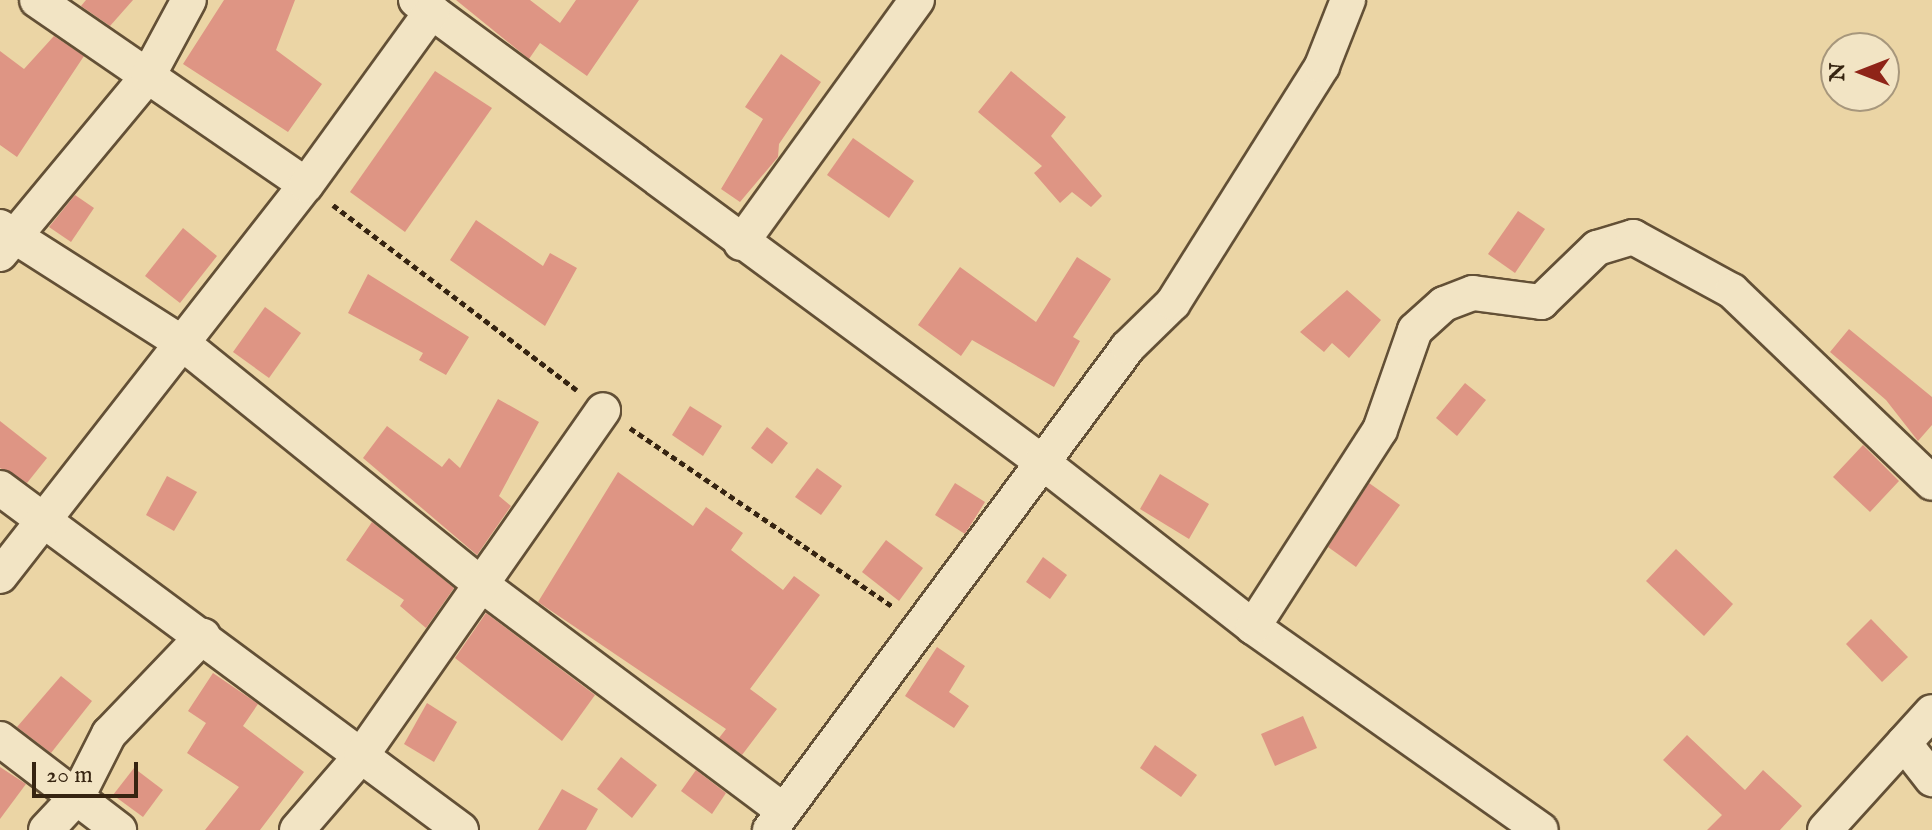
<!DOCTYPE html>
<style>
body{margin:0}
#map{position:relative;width:1932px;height:830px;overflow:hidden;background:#ebd5a5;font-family:"IM FELL English",serif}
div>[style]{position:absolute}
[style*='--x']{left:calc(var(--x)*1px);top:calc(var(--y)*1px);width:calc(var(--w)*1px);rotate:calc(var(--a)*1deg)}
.building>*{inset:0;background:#de9584}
.path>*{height:5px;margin-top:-2.5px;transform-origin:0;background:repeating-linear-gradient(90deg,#362411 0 6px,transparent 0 10px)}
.roads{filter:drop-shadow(2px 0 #635036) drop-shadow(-2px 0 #635036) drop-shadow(0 2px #635036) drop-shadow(0 -2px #635036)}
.minor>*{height:34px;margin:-17px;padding:0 17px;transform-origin:17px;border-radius:17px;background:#f2e4c4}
span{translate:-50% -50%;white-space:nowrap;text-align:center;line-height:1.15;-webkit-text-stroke:6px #f2e4c4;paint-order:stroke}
.north{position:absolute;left:1820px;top:32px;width:80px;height:80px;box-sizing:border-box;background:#f2e4c4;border:2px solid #a7977c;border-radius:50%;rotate:270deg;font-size:22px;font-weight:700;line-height:32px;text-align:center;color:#362411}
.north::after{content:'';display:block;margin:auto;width:28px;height:36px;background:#8f2418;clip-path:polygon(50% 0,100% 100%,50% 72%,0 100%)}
.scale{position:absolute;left:32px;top:762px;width:106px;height:36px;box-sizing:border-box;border:4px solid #362411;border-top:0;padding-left:10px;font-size:24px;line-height:28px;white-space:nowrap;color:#362411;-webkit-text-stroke:6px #f2e4c4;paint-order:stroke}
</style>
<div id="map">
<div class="building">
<div style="clip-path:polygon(86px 0,133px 0,110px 26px,81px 6px)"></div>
<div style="clip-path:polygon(224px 0,295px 0,276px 50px,322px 84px,288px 132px,183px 64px)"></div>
<div style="clip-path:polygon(456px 0,530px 0,560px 23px,576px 0,639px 0,587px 76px,540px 43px,529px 59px)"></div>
<div style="clip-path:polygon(54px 36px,84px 56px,17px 157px,0 145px,0 51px,24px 69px)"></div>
<div style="clip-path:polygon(781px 54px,821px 82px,779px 144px,778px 157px,740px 202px,721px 189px,763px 119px,745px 107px)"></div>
<div style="clip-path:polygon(435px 71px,492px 108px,405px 232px,350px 192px)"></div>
<div style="clip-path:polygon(1011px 71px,1066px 117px,1051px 136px,1102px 196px,1091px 207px,1072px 192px,1060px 203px,1034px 173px,1042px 166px,978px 112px)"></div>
<div style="clip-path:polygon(853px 138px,914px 181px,889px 218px,827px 175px)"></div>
<div style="clip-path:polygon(75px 195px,94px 208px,71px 242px,49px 227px)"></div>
<div style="clip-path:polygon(1518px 211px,1545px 229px,1515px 273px,1488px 254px)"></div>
<div style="clip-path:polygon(476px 220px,543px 266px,550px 253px,577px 268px,545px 326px,450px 260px)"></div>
<div style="clip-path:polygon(183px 228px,217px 256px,180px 303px,145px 276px)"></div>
<div style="clip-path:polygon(1077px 257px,1111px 279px,1073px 337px,1080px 341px,1054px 387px,972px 340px,961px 356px,918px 325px,960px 267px,1036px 322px)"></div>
<div style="clip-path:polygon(368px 274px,469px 337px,446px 375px,419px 360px,423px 353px,348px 313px)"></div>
<div style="clip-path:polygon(1347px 290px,1381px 320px,1349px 358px,1332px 343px,1324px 352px,1300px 332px)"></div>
<div style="clip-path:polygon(265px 307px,301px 333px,269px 378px,233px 352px)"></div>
<div style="clip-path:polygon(1849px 329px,1932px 397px,1932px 425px,1918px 441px,1886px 400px,1830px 352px)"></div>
<div style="clip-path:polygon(1465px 383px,1486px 400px,1457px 436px,1436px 418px)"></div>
<div style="clip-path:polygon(498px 399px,539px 422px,499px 496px,511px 506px,477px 555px,363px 458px,387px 426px,442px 467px,449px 458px,460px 468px)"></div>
<div style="clip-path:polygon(690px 406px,722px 426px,703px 456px,672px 435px)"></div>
<div style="clip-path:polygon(0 421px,47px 458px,27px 483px,0 468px)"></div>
<div style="clip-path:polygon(767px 427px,788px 443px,772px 464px,751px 448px)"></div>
<div style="clip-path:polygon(1863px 445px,1899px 481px,1870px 512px,1833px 477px)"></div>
<div style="clip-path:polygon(817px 468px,842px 486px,821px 515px,795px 497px)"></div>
<div style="clip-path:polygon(618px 472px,693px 526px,706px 507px,743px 533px,731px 550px,783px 590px,794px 576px,820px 595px,750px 689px,777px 709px,742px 755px,719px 738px,726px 729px,538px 602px)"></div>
<div style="clip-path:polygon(1160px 474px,1209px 504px,1189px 539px,1140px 509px)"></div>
<div style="clip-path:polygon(167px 476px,197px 492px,174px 531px,146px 515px)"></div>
<div style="clip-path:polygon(955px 483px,985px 502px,965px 534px,935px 515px)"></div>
<div style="clip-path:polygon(1369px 483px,1400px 505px,1356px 567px,1328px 547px)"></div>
<div style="clip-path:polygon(372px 522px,454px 588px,426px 628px,400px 606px,404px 600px,346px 560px)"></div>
<div style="clip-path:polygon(886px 540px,923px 568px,899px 601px,862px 572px)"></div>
<div style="clip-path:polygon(1676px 549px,1733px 604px,1704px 636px,1646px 581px)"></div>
<div style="clip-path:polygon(1043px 557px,1067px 575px,1050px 599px,1026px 582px)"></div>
<div style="clip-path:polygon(486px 613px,595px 695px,562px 741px,455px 658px)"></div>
<div style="clip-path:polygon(1871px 619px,1908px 657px,1882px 682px,1846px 644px)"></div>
<div style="clip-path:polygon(937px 647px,965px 666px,949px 692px,969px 706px,954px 728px,905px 696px)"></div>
<div style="clip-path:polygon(213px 673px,258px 704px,243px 726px,304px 772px,260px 830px,205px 830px,239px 787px,187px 753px,206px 723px,188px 711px)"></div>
<div style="clip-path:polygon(61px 676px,92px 701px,51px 753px,17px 727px)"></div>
<div style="clip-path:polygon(427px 703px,457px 722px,434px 762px,404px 744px)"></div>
<div style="clip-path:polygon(1303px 716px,1317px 748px,1275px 766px,1261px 734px)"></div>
<div style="clip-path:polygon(1687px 735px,1745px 790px,1763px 770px,1802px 806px,1780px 830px,1707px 830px,1722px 815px,1663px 760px)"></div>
<div style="clip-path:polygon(1155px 745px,1197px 775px,1181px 797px,1140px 768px)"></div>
<div style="clip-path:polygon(621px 757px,657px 785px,632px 818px,597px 789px)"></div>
<div style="clip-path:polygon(0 767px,26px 784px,0 819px)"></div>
<div style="clip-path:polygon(134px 768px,163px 790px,143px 817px,113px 795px)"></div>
<div style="clip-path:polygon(696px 770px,726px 793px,712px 814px,681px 791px)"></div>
<div style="clip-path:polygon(562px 789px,598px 809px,586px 830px,538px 830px)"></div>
</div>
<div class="path">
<div style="--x:333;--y:205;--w:306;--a:37.2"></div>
<div style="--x:630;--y:428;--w:318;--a:34.2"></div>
</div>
<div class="roads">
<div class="minor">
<div style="--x:37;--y:0;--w:326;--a:34.5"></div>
<div style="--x:416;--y:0;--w:778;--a:36.43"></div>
<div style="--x:1042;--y:462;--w:268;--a:38"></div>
<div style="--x:1253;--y:627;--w:352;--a:35.2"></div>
<div style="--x:0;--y:227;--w:216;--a:32.5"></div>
<div style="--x:182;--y:343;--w:385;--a:38.9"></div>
<div style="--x:482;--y:585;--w:377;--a:36.8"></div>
<div style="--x:741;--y:243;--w:300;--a:-54.1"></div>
<div style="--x:0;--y:254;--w:231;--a:-50.3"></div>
<div style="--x:148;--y:76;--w:86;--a:-61.7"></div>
<div style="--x:0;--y:488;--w:574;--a:36.57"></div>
<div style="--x:0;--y:576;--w:497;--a:-52"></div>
<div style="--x:306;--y:185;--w:215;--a:-54.1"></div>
<div style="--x:1253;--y:627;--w:234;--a:-57.2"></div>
<div style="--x:1380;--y:430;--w:106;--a:-70.7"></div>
<div style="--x:1415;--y:330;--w:39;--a:-42"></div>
<div style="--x:1444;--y:304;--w:31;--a:-21"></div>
<div style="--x:1473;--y:293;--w:69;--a:7.5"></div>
<div style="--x:1541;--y:302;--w:78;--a:-44"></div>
<div style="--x:1597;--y:248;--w:38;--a:-17"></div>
<div style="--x:1633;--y:237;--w:113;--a:28.6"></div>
<div style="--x:1732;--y:291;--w:277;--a:43.8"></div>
<div style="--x:0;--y:739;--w:150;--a:37.4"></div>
<div style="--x:1904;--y:743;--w:46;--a:52.1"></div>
<div style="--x:46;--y:830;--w:45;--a:-46.8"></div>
<div style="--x:77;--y:797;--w:71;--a:-63.1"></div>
<div style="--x:109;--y:734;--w:136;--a:-46.2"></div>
<div style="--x:297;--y:830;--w:98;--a:-49.1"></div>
<div style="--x:361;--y:756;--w:422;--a:-55"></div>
<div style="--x:770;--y:830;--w:601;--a:-53.45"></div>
<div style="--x:1128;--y:347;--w:63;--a:-44.4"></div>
<div style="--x:1173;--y:303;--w:280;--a:-57.8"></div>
<div style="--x:1322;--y:66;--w:71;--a:-68.5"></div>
<div style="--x:1825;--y:830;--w:159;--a:-47.8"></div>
</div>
</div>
<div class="north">N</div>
<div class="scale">20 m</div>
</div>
